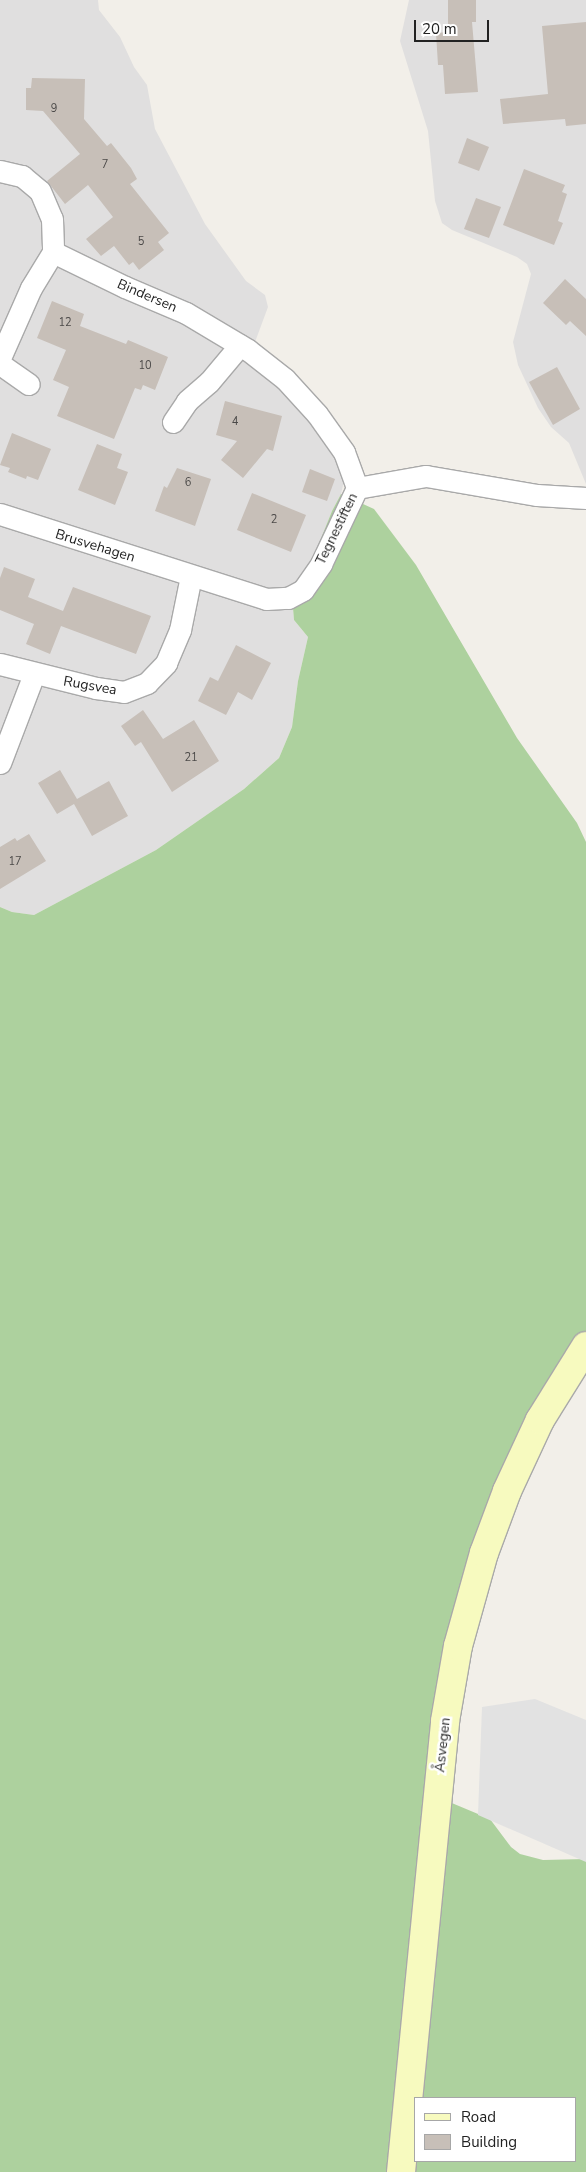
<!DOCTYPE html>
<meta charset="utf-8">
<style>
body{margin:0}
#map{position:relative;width:586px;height:2172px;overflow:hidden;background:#f2efe9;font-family:"Nunito Sans",sans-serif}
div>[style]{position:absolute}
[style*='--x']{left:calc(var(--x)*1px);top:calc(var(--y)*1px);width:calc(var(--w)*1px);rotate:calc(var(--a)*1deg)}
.residential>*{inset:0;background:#e0dfdf}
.forest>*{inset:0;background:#add19e}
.parking>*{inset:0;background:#e2e2e2}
.building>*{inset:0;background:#c7bfb8}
.roads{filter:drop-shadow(1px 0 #a9a9a9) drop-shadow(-1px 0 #a9a9a9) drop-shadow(0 1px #a9a9a9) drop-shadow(0 -1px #a9a9a9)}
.street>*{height:21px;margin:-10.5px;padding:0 10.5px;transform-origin:10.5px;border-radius:10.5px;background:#fff}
.secondary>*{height:28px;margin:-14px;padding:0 14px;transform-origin:14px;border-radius:14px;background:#f7fabf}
span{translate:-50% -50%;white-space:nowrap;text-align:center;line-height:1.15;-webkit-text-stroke:5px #fff;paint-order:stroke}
.number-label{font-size:11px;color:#4b4948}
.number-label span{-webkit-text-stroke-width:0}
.street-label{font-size:14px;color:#222}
.legend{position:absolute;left:414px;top:2097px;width:162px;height:65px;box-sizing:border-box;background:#fff;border:1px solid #a7a7a7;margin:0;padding:6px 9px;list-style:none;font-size:15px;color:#222}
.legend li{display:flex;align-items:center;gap:10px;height:25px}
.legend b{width:25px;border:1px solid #a7a7a7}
.scale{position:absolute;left:414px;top:20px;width:75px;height:22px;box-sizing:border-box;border:2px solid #222;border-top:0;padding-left:6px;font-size:15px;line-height:18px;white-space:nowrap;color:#222;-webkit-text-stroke:4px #fff;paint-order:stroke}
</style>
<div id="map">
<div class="residential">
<div style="clip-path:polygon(0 0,98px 0,99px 10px,120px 37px,134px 67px,147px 85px,155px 129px,205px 224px,246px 281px,265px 295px,268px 307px,248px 361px,313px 410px,347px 468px,341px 494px,332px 511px,293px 608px,294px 620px,308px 637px,298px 681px,292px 727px,279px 758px,244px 789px,156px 850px,34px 915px,12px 912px,0 907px)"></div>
<div style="clip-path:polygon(409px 0,586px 0,586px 484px,569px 443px,551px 427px,538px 408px,518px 365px,513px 342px,531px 274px,527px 264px,517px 257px,452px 230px,442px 223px,435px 201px,428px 131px,400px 41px)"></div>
</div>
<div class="forest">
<div style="clip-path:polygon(evenodd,341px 494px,374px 509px,416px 565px,517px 738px,577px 823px,586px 842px,586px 1356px,567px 1353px,559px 1363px,483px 1533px,447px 1801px,490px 1819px,511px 1847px,520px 1854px,543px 1860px,586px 1859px,586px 2172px,0 2172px,0 907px,12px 912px,34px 915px,156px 850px,244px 789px,279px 758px,292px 727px,298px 681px,308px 637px,294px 620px,293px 608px,332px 511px,341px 494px,415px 2098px,575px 2098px,575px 2161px,415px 2161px,415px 2098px)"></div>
</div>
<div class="parking">
<div style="clip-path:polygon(535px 1699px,586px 1720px,586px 1862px,478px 1815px,482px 1707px)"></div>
</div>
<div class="building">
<div style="clip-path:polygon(448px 0,476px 0,476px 22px,472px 22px,478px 92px,445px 94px,443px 65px,438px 65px,436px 33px,448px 32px)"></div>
<div style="clip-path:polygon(586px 22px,586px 124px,566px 126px,565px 119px,503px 124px,500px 99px,548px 94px,542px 26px)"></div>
<div style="clip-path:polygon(32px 78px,85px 79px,84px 119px,107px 146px,111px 143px,131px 168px,137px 179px,130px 184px,169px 233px,158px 242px,164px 250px,139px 270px,133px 262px,129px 265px,114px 246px,101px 256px,86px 239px,113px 217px,88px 185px,65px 204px,47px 181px,80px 154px,43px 111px,26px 110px,26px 88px,31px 88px)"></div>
<div style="clip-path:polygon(467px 138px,489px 147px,479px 171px,458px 163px)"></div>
<div style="clip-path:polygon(524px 169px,565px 185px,562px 192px,567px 194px,558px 221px,563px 223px,554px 245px,503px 225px)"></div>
<div style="clip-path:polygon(476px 198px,501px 207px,489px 238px,464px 229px)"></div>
<div style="clip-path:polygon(565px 279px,586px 299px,586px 336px,570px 321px,566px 325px,543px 303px)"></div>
<div style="clip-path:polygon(52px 301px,84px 314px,80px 326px,126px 344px,128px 340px,168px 357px,155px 390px,143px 385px,141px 390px,135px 388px,114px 439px,57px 416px,69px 387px,53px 380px,66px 350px,37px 338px)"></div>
<div style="clip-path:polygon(557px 367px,580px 409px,553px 425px,529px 382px)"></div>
<div style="clip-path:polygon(225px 401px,282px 416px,273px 451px,267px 449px,243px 478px,221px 460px,237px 441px,216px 435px)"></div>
<div style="clip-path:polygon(12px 433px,51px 449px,38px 480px,27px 476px,26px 479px,8px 472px,10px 468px,0 465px)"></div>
<div style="clip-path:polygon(97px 444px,122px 454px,117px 468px,128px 472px,115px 505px,78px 490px)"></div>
<div style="clip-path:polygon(177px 468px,211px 479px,195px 526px,155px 511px,164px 486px,167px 488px)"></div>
<div style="clip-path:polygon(310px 469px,335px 479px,327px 501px,302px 492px)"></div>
<div style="clip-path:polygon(252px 493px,306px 515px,291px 552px,237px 530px)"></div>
<div style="clip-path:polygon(4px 567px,35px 579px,28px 597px,63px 611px,73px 587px,151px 616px,136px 654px,61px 626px,50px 654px,26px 644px,34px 624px,0 610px,0 578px)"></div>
<div style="clip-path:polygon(236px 645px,271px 663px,252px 700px,238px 692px,226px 715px,198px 701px,210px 677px,218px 681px)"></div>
<div style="clip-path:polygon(143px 710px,163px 739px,194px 720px,219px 761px,172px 792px,141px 742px,135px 746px,121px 726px)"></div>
<div style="clip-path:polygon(60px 770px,77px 799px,109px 781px,128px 816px,92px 836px,74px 804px,57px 814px,38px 783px)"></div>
<div style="clip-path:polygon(29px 834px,46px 861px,0 889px,0 847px,15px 838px,17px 841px)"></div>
</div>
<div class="roads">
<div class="street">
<div style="--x:0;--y:171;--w:23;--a:13"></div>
<div style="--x:22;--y:176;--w:23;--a:40"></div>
<div style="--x:40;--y:191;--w:30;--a:67"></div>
<div style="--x:52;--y:219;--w:33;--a:88"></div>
<div style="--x:53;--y:252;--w:80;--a:25.9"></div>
<div style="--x:125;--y:287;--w:66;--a:23.1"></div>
<div style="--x:186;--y:313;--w:72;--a:30.8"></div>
<div style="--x:248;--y:350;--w:47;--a:38.1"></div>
<div style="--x:285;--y:379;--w:47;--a:47.6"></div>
<div style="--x:317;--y:414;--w:47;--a:54.6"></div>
<div style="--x:344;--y:452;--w:38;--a:70"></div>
<div style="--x:0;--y:358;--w:77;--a:-66.1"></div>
<div style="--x:31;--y:288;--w:42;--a:-58.6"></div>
<div style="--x:0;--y:364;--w:35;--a:35"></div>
<div style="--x:173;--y:422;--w:25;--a:-56"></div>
<div style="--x:187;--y:401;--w:29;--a:-41"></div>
<div style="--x:209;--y:382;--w:48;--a:-50"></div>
<div style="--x:0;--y:514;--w:279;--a:17.7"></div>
<div style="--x:266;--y:599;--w:22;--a:-3"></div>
<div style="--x:288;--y:598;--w:17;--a:-28"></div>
<div style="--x:303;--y:590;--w:32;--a:-55"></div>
<div style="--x:321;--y:564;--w:84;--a:-64.7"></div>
<div style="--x:357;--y:488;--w:70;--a:-9.9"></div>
<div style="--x:426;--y:476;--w:113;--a:9.7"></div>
<div style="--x:537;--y:495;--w:49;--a:3.5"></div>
<div style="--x:0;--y:664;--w:99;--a:14"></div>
<div style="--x:96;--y:688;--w:28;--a:8"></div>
<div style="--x:124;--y:692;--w:25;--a:-21"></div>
<div style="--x:147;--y:683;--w:28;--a:-46"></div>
<div style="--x:166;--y:663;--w:36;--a:-67"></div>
<div style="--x:180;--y:630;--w:55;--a:-78.5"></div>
<div style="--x:0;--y:763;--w:95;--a:-69.1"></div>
</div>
<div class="secondary">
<div style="--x:401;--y:2172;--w:453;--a:-84.4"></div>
<div style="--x:445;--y:1721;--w:76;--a:-80.2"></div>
<div style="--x:458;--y:1646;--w:97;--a:-74.4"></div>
<div style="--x:484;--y:1553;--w:66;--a:-69.6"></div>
<div style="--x:507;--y:1491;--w:78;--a:-65.1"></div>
<div style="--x:540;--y:1420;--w:87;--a:-58.1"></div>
</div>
</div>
<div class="number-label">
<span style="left:54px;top:109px">9</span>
<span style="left:105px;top:165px">7</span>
<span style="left:141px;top:242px">5</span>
<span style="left:65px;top:323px">12</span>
<span style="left:145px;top:366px">10</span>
<span style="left:235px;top:422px">4</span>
<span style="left:188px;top:483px">6</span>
<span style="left:274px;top:520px">2</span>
<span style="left:191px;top:758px">21</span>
<span style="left:15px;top:862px">17</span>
</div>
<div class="street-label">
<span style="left:147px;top:296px;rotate:23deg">Bindersen</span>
<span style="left:337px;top:529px;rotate:-64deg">Tegnestiften</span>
<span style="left:95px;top:546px;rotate:17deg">Brusvehagen</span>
<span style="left:90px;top:686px;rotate:10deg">Rugsvea</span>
<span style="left:443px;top:1745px;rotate:-84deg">Åsvegen</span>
</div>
<ul class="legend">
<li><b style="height:6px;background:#f7fabf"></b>Road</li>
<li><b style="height:14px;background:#c7bfb8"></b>Building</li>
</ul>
<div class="scale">20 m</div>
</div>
